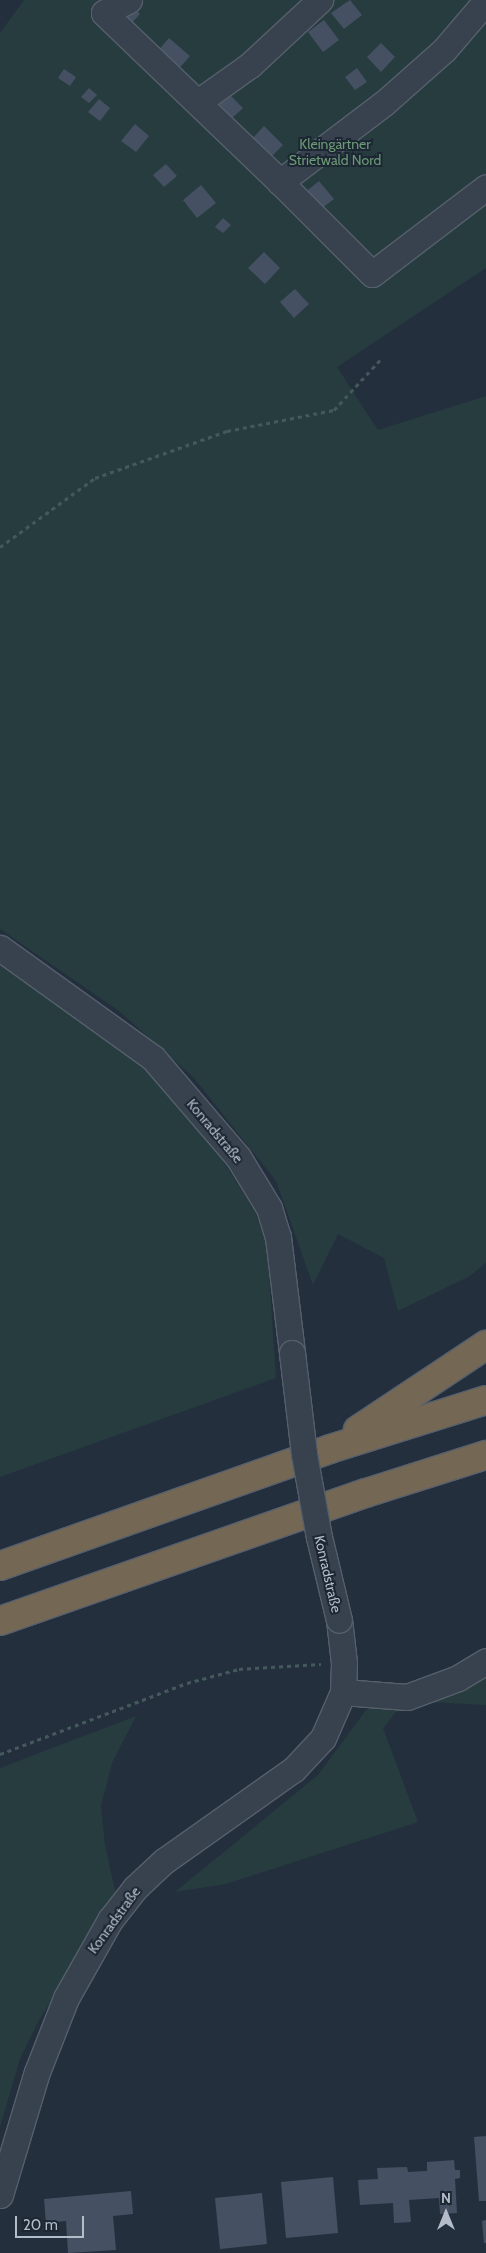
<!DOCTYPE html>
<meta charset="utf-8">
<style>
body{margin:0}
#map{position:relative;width:486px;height:2253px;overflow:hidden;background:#242f3e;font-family:Cabin,sans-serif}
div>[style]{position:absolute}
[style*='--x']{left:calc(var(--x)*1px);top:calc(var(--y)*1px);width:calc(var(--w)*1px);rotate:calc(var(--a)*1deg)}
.green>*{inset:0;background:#263c3f}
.building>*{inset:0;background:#455162}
.path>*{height:3px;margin-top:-1.5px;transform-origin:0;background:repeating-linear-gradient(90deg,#44595c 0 4px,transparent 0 8px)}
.roads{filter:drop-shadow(1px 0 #565f6c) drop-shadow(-1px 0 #565f6c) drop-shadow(0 1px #565f6c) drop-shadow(0 -1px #565f6c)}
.minor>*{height:25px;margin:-12.5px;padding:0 12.5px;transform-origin:12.5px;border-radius:12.5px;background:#38414e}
.highway>*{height:28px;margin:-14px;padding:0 14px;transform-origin:14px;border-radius:14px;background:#746855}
.bridges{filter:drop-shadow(1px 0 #565f6c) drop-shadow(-1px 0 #565f6c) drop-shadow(0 1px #565f6c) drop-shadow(0 -1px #565f6c)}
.minor-bridge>*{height:25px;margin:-12.5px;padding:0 12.5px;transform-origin:12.5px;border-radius:12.5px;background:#38414e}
span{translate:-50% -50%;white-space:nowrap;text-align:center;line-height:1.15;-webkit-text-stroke:4px #1d2633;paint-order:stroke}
.park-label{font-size:14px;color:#6b9a76}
.street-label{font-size:14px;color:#b4bcc9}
.north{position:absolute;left:421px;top:2188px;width:50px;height:50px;-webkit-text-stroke:4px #1d2633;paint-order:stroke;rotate:0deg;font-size:14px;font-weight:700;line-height:20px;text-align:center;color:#b4bcc9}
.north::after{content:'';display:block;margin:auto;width:18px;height:22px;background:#b4bcc9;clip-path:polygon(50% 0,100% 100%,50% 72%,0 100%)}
.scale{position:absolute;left:15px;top:2216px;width:69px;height:22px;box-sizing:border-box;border:2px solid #b4bcc9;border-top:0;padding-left:6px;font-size:15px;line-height:18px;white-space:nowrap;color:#b4bcc9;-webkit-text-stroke:4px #1d2633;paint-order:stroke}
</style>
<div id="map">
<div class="green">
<div style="clip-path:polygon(24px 0,486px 0,486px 268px,337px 367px,378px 430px,486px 396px,486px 1263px,470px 1276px,398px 1311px,384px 1258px,338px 1234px,313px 1285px,276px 1181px,194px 1078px,119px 1011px,0 929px,0 33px)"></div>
<div style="clip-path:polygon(0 963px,146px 1066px,219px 1154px,255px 1212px,267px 1244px,276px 1378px,0 1477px)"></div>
<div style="clip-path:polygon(486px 1671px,486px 1705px,427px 1702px)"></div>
<div style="clip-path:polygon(369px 1706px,401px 1706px,383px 1728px,418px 1822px,226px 1884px,175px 1892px,318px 1775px)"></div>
<div style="clip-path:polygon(136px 1716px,112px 1763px,101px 1806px,105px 1845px,117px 1899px,39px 2020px,20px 2059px,0 2127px,0 1768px)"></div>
</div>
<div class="building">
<div style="clip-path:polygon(350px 0,362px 15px,344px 29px,331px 13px)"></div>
<div style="clip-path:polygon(130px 4px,140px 14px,129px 26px,118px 16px)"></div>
<div style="clip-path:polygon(324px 20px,339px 40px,323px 52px,308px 32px)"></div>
<div style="clip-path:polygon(169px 38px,190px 56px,177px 71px,156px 53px)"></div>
<div style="clip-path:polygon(381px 43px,395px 57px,381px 72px,367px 57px)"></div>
<div style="clip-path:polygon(357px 68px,367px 82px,355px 90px,345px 77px)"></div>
<div style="clip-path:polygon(64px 69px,76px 77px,70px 86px,58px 78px)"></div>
<div style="clip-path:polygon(89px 88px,97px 95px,89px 103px,81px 97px)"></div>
<div style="clip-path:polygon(226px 91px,243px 108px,229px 121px,213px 105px)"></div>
<div style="clip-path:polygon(99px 99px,110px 108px,100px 121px,88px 112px)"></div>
<div style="clip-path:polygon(135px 124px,149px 136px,136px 152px,121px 141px)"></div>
<div style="clip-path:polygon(264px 126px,283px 145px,269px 159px,250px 141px)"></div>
<div style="clip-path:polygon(166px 164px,177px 176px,164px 187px,153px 175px)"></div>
<div style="clip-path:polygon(319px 181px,334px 199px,317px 212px,303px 194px)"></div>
<div style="clip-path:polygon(201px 185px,216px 203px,197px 218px,183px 200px)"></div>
<div style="clip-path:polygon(223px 218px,231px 225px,223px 233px,215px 227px)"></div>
<div style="clip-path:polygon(264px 252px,280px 268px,265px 284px,248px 268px)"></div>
<div style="clip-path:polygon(295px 289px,309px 304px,294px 318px,280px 302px)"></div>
<div style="clip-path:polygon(486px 2136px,486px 2201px,479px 2201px,474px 2137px)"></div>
<div style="clip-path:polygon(454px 2160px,455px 2170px,460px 2170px,460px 2178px,455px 2179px,457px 2213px,440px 2214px,439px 2198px,409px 2200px,411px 2222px,394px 2223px,393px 2203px,360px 2205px,358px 2180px,378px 2179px,377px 2168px,407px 2167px,408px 2172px,427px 2171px,427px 2162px)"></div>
<div style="clip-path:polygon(333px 2177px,338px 2233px,286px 2238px,281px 2182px)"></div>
<div style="clip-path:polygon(131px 2191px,133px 2214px,113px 2216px,116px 2250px,68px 2253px,66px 2221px,46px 2223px,44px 2199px)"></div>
<div style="clip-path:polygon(262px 2193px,267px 2244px,220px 2249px,215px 2198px)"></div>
<div style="clip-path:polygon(486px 2220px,486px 2243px,484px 2243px,482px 2221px)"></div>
</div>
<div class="path">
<div style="--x:0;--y:547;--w:117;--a:-36"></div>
<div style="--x:95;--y:478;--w:140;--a:-19.6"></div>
<div style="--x:227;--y:431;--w:109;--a:-11.1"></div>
<div style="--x:334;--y:410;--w:71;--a:-47.3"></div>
<div style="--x:0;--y:1754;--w:200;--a:-20.8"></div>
<div style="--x:187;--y:1683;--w:54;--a:-15.1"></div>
<div style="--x:239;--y:1669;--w:82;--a:-3.5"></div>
</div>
<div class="roads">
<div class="minor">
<div style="--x:129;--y:0;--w:28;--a:153"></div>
<div style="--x:104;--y:13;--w:244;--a:43.8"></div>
<div style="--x:486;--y:1;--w:65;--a:130.6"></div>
<div style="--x:444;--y:50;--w:80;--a:138.5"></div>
<div style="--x:384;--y:103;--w:131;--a:142.8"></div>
<div style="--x:280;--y:182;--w:130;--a:45"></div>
<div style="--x:372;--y:274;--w:143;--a:-37.3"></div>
<div style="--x:198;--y:102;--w:64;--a:-35.4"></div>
<div style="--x:250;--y:65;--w:96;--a:-42.9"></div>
<div style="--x:0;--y:948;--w:188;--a:35.7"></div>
<div style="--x:153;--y:1058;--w:130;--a:49.4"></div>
<div style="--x:238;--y:1157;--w:60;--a:58.7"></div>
<div style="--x:269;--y:1208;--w:30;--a:73"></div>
<div style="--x:278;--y:1237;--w:117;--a:83.1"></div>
<div style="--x:343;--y:1692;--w:64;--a:4.5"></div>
<div style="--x:407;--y:1697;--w:54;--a:-20.4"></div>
<div style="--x:458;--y:1678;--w:33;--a:-31"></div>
<div style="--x:0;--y:2195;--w:128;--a:-73.3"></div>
<div style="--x:37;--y:2072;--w:79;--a:-68.6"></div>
<div style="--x:66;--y:1998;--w:90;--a:-60.6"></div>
<div style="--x:110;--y:1920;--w:41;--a:-52"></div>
<div style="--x:135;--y:1888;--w:40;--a:-43"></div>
<div style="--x:164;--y:1861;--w:159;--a:-35.3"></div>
<div style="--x:294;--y:1769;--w:42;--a:-46.9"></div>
<div style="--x:323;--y:1738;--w:50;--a:-66.5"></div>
<div style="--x:343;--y:1692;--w:29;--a:-88"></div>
<div style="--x:344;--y:1663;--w:43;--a:-96.6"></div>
</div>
<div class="highway">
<div style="--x:358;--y:1430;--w:154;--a:-33.6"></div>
<div style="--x:0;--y:1566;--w:350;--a:-19.5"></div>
<div style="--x:330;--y:1449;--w:164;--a:-17.4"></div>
<div style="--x:0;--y:1621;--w:388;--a:-19.3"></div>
<div style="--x:366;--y:1493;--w:126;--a:-17.6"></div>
</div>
</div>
<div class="bridges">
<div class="minor-bridge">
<div style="--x:292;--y:1353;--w:102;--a:83.2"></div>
<div style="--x:304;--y:1454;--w:84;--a:79.8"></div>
<div style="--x:319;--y:1537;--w:85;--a:76.5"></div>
</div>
</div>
<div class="park-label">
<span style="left:335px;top:152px">Kleingärtner<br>Strietwald Nord</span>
</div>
<div class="street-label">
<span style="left:215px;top:1131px;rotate:50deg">Konradstraße</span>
<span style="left:328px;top:1574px;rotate:77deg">Konradstraße</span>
<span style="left:114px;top:1920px;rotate:-54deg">Konradstraße</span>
</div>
<div class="north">N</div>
<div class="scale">20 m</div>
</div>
